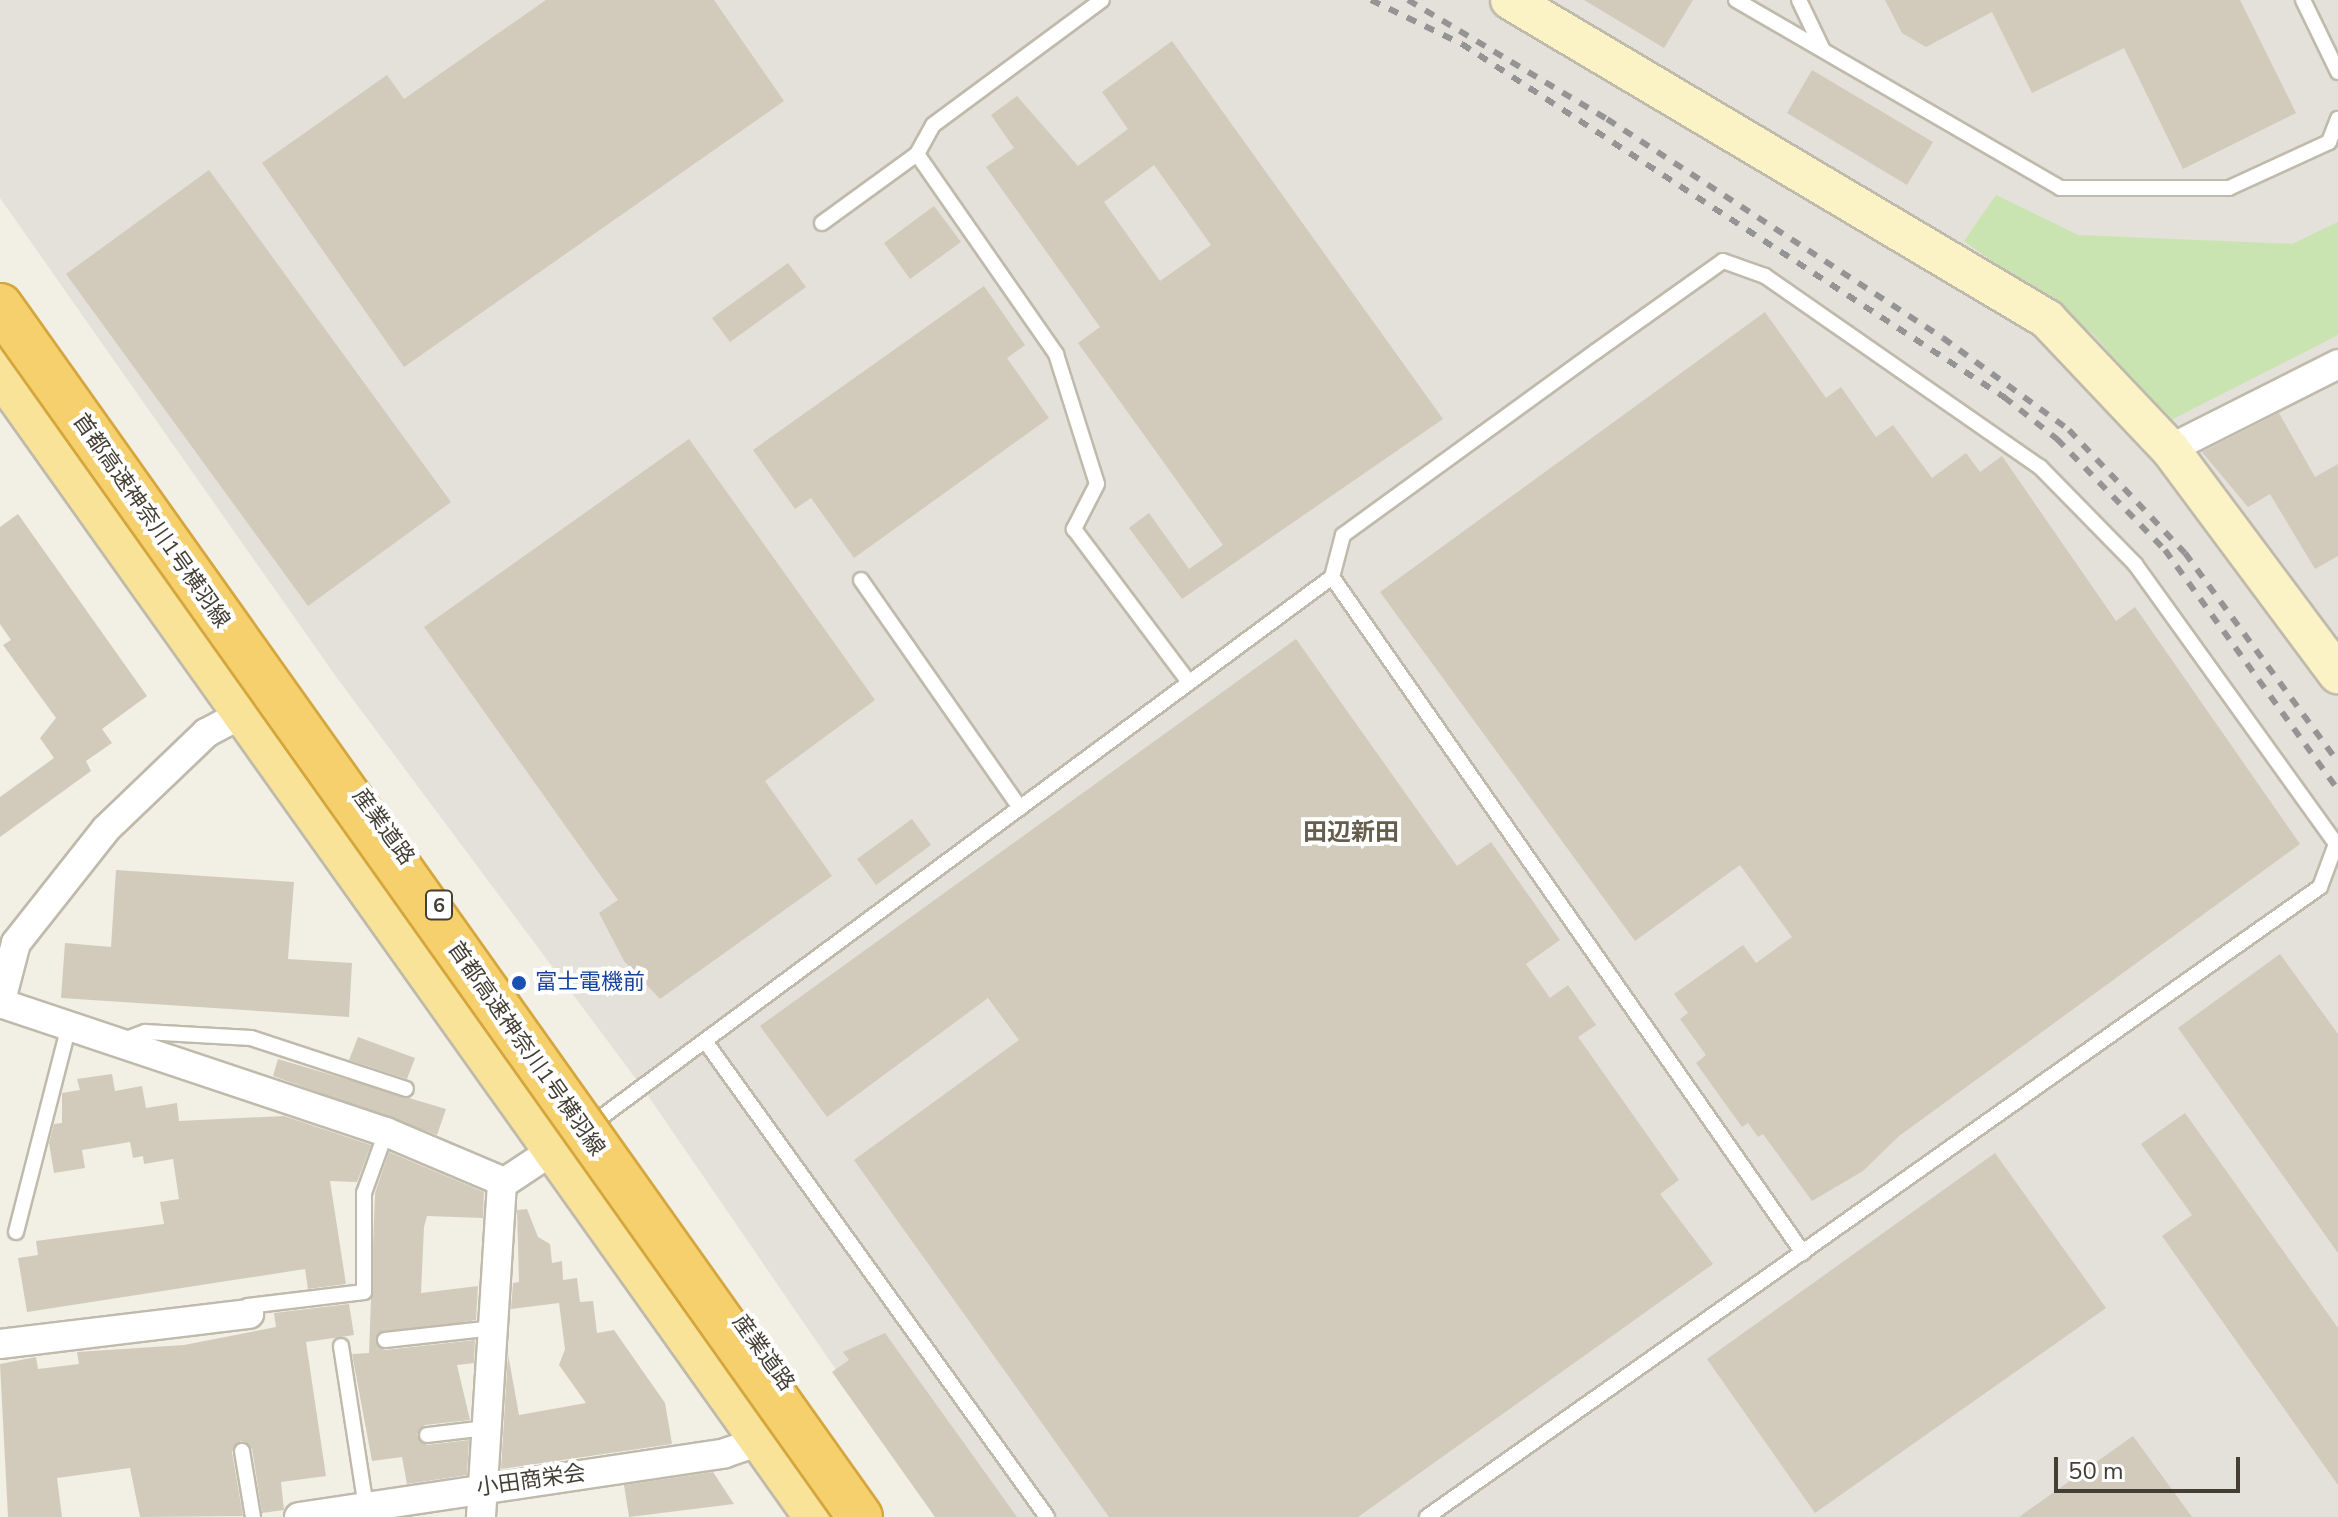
<!DOCTYPE html>
<meta charset="utf-8">
<style>
body{margin:0}
#map{position:relative;width:2338px;height:1517px;overflow:hidden;background:#f2efe5;font-family:"Nunito Sans","Noto Sans JP",sans-serif}
div>[style]{position:absolute}
[style*='--x']{left:calc(var(--x)*1px);top:calc(var(--y)*1px);width:calc(var(--w)*1px);rotate:calc(var(--a)*1deg)}
.industrial>*{inset:0;background:#e4e0da}
.green>*{inset:0;background:#c9e4b0}
.building>*{inset:0;background:#d2cbbb}
.roads{filter:drop-shadow(2px 0 #bfbaab) drop-shadow(-2px 0 #bfbaab) drop-shadow(0 2px #bfbaab) drop-shadow(0 -2px #bfbaab)}
.lane>*{height:14px;margin:-7px;padding:0 7px;transform-origin:7px;border-radius:7px;background:#fff}
.street>*{height:28px;margin:-14px;padding:0 14px;transform-origin:14px;border-radius:14px;background:#fff}
.secondary>*{height:38px;margin:-19px;padding:0 19px;transform-origin:19px;border-radius:19px;background:#fbf2c6}
.primary>*{height:44px;margin:-22px;padding:0 22px;transform-origin:22px;border-radius:22px;background:#f8e398}
.rail>*{height:6px;margin-top:-3px;transform-origin:0;background:repeating-linear-gradient(90deg,#949494 0 10px,transparent 0 20px)}
.bridges{filter:drop-shadow(2px 0 #d4a63d) drop-shadow(-2px 0 #d4a63d) drop-shadow(0 2px #d4a63d) drop-shadow(0 -2px #d4a63d)}
.highway-bridge>*{height:44px;margin:-22px;padding:0 22px;transform-origin:22px;border-radius:22px;background:#f5d06c}
.dots>*{width:22px;height:22px;translate:-50% -50%;box-sizing:border-box;border:4px solid #fff;border-radius:50%}
span{translate:-50% -50%;white-space:nowrap;text-align:center;line-height:1.15;-webkit-text-stroke:8px #fff;paint-order:stroke}
.shield-label span{padding:2px 6px;background:#fff;border:2px solid;border-radius:6px;-webkit-text-stroke-width:0}
.shield-label{font-size:20px;color:#443f35;font-weight:700}
.street-label{font-size:22px;color:#443f35}
.transit-label{font-size:22px;color:#164399}
.left{translate:0 -50%;text-align:left}
.neighbourhood-label{font-size:24px;color:#665d4d;font-weight:700}
.scale{position:absolute;left:2054px;top:1457px;width:186px;height:36px;box-sizing:border-box;border:4px solid #443f35;border-top:0;padding-left:10px;font-size:24px;line-height:28px;white-space:nowrap;color:#443f35;-webkit-text-stroke:6px #fff;paint-order:stroke}
</style>
<div id="map">
<div class="industrial">
<div style="clip-path:polygon(0 0,2338px 0,2338px 1517px,937px 1517px,642px 1087px,337px 678px,0 198px)"></div>
</div>
<div class="green">
<div style="clip-path:polygon(1996px 195px,2078px 235px,2292px 244px,2338px 222px,2338px 335px,2169px 421px,2092px 333px,1964px 241px)"></div>
</div>
<div class="building">
<div style="clip-path:polygon(546px 0,714px 0,784px 101px,404px 367px,262px 163px,387px 75px,404px 99px)"></div>
<div style="clip-path:polygon(1584px 0,1693px 0,1664px 48px)"></div>
<div style="clip-path:polygon(1885px 0,2240px 0,2296px 113px,2183px 169px,2124px 48px,2032px 93px,1992px 12px,1926px 47px,1902px 33px)"></div>
<div style="clip-path:polygon(evenodd,1172px 41px,1443px 419px,1182px 599px,1129px 528px,1149px 513px,1189px 569px,1223px 545px,1078px 343px,1100px 327px,986px 167px,1014px 148px,991px 115px,1017px 96px,1078px 166px,1128px 129px,1102px 92px,1172px 41px,1154px 165px,1211px 245px,1160px 281px,1104px 202px,1154px 165px)"></div>
<div style="clip-path:polygon(1812px 70px,1933px 142px,1907px 185px,1787px 113px)"></div>
<div style="clip-path:polygon(209px 170px,451px 502px,308px 606px,66px 274px)"></div>
<div style="clip-path:polygon(934px 206px,961px 242px,910px 279px,884px 243px)"></div>
<div style="clip-path:polygon(788px 263px,806px 287px,730px 342px,712px 318px)"></div>
<div style="clip-path:polygon(984px 286px,1025px 345px,1007px 358px,1049px 418px,854px 558px,811px 498px,795px 509px,753px 450px)"></div>
<div style="clip-path:polygon(1765px 312px,1826px 398px,1841px 387px,1876px 437px,1893px 425px,1932px 478px,1966px 453px,1980px 472px,2002px 456px,2116px 621px,2135px 607px,2300px 844px,1899px 1136px,1863px 1171px,1812px 1201px,1763px 1134px,1758px 1137px,1748px 1123px,1742px 1127px,1696px 1063px,1706px 1055px,1680px 1019px,1688px 1013px,1674px 994px,1743px 945px,1756px 963px,1792px 937px,1740px 865px,1635px 941px,1380px 592px)"></div>
<div style="clip-path:polygon(2279px 413px,2315px 477px,2338px 464px,2338px 556px,2315px 569px,2270px 494px,2248px 507px,2202px 452px)"></div>
<div style="clip-path:polygon(689px 439px,875px 700px,765px 781px,832px 876px,660px 999px,624px 961px,599px 913px,618px 900px,424px 627px)"></div>
<div style="clip-path:polygon(18px 514px,147px 696px,102px 729px,112px 743px,86px 761px,91px 771px,0 837px,0 797px,54px 758px,40px 738px,56px 718px,3px 645px,11px 640px,0 624px,0 527px)"></div>
<div style="clip-path:polygon(1296px 639px,1457px 866px,1491px 842px,1560px 940px,1526px 964px,1550px 998px,1568px 985px,1596px 1025px,1578px 1037px,1679px 1180px,1660px 1194px,1713px 1264px,1358px 1517px,1109px 1517px,854px 1160px,1019px 1040px,988px 998px,827px 1117px,760px 1026px)"></div>
<div style="clip-path:polygon(912px 819px,931px 845px,876px 885px,857px 859px)"></div>
<div style="clip-path:polygon(116px 870px,294px 882px,288px 959px,352px 963px,349px 1017px,61px 998px,65px 943px,111px 947px)"></div>
<div style="clip-path:polygon(2280px 954px,2338px 1034px,2338px 1253px,2178px 1028px)"></div>
<div style="clip-path:polygon(358px 1037px,415px 1058px,407px 1079px,349px 1060px)"></div>
<div style="clip-path:polygon(278px 1059px,446px 1109px,437px 1135px,273px 1076px)"></div>
<div style="clip-path:polygon(112px 1074px,115px 1091px,142px 1086px,146px 1108px,177px 1103px,179px 1121px,284px 1116px,371px 1145px,357px 1182px,330px 1181px,346px 1284px,308px 1289px,305px 1269px,27px 1312px,18px 1258px,38px 1255px,36px 1241px,164px 1224px,160px 1202px,179px 1199px,173px 1159px,144px 1164px,143px 1156px,133px 1158px,130px 1142px,82px 1150px,85px 1168px,54px 1173px,49px 1143px,54px 1124px,62px 1123px,62px 1093px,80px 1090px,77px 1079px)"></div>
<div style="clip-path:polygon(2185px 1113px,2338px 1328px,2338px 1485px,2162px 1236px,2192px 1215px,2141px 1144px)"></div>
<div style="clip-path:polygon(389px 1152px,484px 1192px,483px 1218px,427px 1216px,424px 1227px,421px 1293px,478px 1286px,476px 1320px,376px 1337px,385px 1350px,475px 1340px,474px 1363px,457px 1365px,470px 1420px,425px 1425px,417px 1435px,427px 1445px,469px 1440px,467px 1475px,407px 1484px,402px 1457px,372px 1461px,352px 1354px,369px 1353px,375px 1193px)"></div>
<div style="clip-path:polygon(1995px 1153px,2106px 1308px,1815px 1513px,1707px 1359px)"></div>
<div style="clip-path:polygon(527px 1209px,538px 1237px,550px 1244px,552px 1263px,562px 1261px,563px 1280px,577px 1278px,580px 1302px,593px 1301px,597px 1333px,614px 1330px,665px 1403px,672px 1444px,501px 1469px,508px 1354px,519px 1415px,586px 1403px,559px 1365px,565px 1349px,559px 1303px,511px 1309px,513px 1283px,519px 1282px,517px 1210px)"></div>
<div style="clip-path:polygon(349px 1304px,354px 1335px,306px 1342px,326px 1476px,281px 1482px,284px 1510px,262px 1513px,252px 1449px,241px 1441px,232px 1452px,243px 1516px,140px 1517px,130px 1468px,57px 1478px,62px 1517px,8px 1517px,0 1364px,36px 1357px,38px 1369px,79px 1364px,77px 1352px,184px 1345px,276px 1327px,274px 1313px)"></div>
<div style="clip-path:polygon(885px 1333px,1017px 1517px,935px 1517px,832px 1372px,849px 1360px,843px 1352px)"></div>
<div style="clip-path:polygon(2133px 1436px,2192px 1517px,2019px 1517px)"></div>
<div style="clip-path:polygon(713px 1472px,734px 1504px,629px 1517px,624px 1485px)"></div>
</div>
<div class="roads">
<div class="lane">
<div style="--x:1736;--y:0;--w:375;--a:30.1"></div>
<div style="--x:2060;--y:188;--w:169;--a:0"></div>
<div style="--x:2229;--y:188;--w:110;--a:-24.7"></div>
<div style="--x:2329;--y:142;--w:25;--a:-69"></div>
<div style="--x:1799;--y:0;--w:55;--a:64.4"></div>
<div style="--x:2303;--y:0;--w:80;--a:64.1"></div>
<div style="--x:917;--y:154;--w:33;--a:-61"></div>
<div style="--x:933;--y:125;--w:210;--a:-36.5"></div>
<div style="--x:822;--y:223;--w:117;--a:-36"></div>
<div style="--x:917;--y:154;--w:244;--a:55.2"></div>
<div style="--x:1056;--y:354;--w:136;--a:72.5"></div>
<div style="--x:1097;--y:484;--w:51;--a:117.1"></div>
<div style="--x:1074;--y:529;--w:191;--a:53.1"></div>
<div style="--x:1332;--y:577;--w:824;--a:55.13"></div>
<div style="--x:861;--y:580;--w:278;--a:55.1"></div>
<div style="--x:121;--y:1041;--w:26;--a:-21"></div>
<div style="--x:145;--y:1032;--w:106;--a:3.2"></div>
<div style="--x:251;--y:1038;--w:163;--a:18.2"></div>
<div style="--x:705;--y:1041;--w:586;--a:54.3"></div>
<div style="--x:588;--y:1127;--w:925;--a:-36.47"></div>
<div style="--x:1332;--y:577;--w:43;--a:-75.3"></div>
<div style="--x:1343;--y:535;--w:311;--a:-36"></div>
<div style="--x:1595;--y:352;--w:157;--a:-35.4"></div>
<div style="--x:1723;--y:261;--w:45;--a:19.7"></div>
<div style="--x:1765;--y:276;--w:335;--a:34.8"></div>
<div style="--x:2040;--y:467;--w:136;--a:45.6"></div>
<div style="--x:2135;--y:564;--w:345;--a:54.3"></div>
<div style="--x:2336;--y:844;--w:46;--a:110.4"></div>
<div style="--x:2320;--y:887;--w:1093;--a:144.8"></div>
<div style="--x:16;--y:1232;--w:213;--a:-75.6"></div>
<div style="--x:249;--y:1314;--w:8;--a:-97"></div>
<div style="--x:248;--y:1306;--w:117;--a:-6.9"></div>
<div style="--x:364;--y:1292;--w:99;--a:-90"></div>
<div style="--x:364;--y:1193;--w:65;--a:-70.2"></div>
<div style="--x:385;--y:1340;--w:110;--a:-6.3"></div>
<div style="--x:341;--y:1346;--w:163;--a:81.2"></div>
<div style="--x:427;--y:1435;--w:59;--a:-6.8"></div>
<div style="--x:242;--y:1451;--w:67;--a:80.5"></div>
</div>
<div class="street">
<div style="--x:2170;--y:449;--w:188;--a:-26.8"></div>
<div style="--x:0;--y:1003;--w:407;--a:18.5"></div>
<div style="--x:386;--y:1132;--w:128;--a:23"></div>
<div style="--x:0;--y:1004;--w:63;--a:-75.3"></div>
<div style="--x:16;--y:943;--w:145;--a:-51.7"></div>
<div style="--x:106;--y:829;--w:139;--a:-43.8"></div>
<div style="--x:206;--y:733;--w:58;--a:-27.9"></div>
<div style="--x:0;--y:1344;--w:251;--a:-6.9"></div>
<div style="--x:299;--y:1517;--w:431;--a:-8.5"></div>
<div style="--x:725;--y:1453;--w:40;--a:-18.9"></div>
<div style="--x:481;--y:1517;--w:334;--a:-86.4"></div>
<div style="--x:502;--y:1184;--w:78;--a:-33.5"></div>
</div>
<div class="secondary">
<div style="--x:1510;--y:0;--w:625;--a:30.71"></div>
<div style="--x:2047;--y:319;--w:179;--a:46.6"></div>
<div style="--x:2170;--y:449;--w:281;--a:53.3"></div>
</div>
<div class="primary">
<div style="--x:0;--y:369;--w:1409;--a:54.56"></div>
</div>
</div>
<div class="rail">
<div style="--x:1371;--y:0;--w:101;--a:25.8"></div>
<div style="--x:1462;--y:44;--w:647;--a:33.08"></div>
<div style="--x:2004;--y:397;--w:68;--a:38.4"></div>
<div style="--x:2057;--y:439;--w:155;--a:45.8"></div>
<div style="--x:2165;--y:550;--w:296;--a:54.2"></div>
<div style="--x:1408;--y:0;--w:232;--a:30.9"></div>
<div style="--x:1607;--y:119;--w:401;--a:33.1"></div>
<div style="--x:1943;--y:338;--w:156;--a:36.1"></div>
<div style="--x:2069;--y:430;--w:169;--a:46.7"></div>
<div style="--x:2185;--y:553;--w:259;--a:53.8"></div>
</div>
<div class="bridges">
<div class="highway-bridge">
<div style="--x:0;--y:306;--w:1485;--a:54.62"></div>
</div>
</div>
<div class="dots">
<div style="left:519px;top:983px;background:#1a4fb4"></div>
</div>
<div class="shield-label">
<span style="left:439px;top:905px">6</span>
</div>
<div class="street-label">
<span style="left:151px;top:521px;rotate:55deg">首都高速神奈川1号横羽線</span>
<span style="left:383px;top:827px;rotate:54deg">産業道路</span>
<span style="left:526px;top:1049px;rotate:55deg">首都高速神奈川1号横羽線</span>
<span style="left:763px;top:1353px;rotate:54deg">産業道路</span>
<span style="left:531px;top:1481px;rotate:-8deg">小田商栄会</span>
</div>
<div class="transit-label">
<span class="left" style="left:535px;top:983px">富士電機前</span>
</div>
<div class="neighbourhood-label">
<span style="left:1351px;top:833px">田辺新田</span>
</div>
<div class="scale">50 m</div>
</div>
